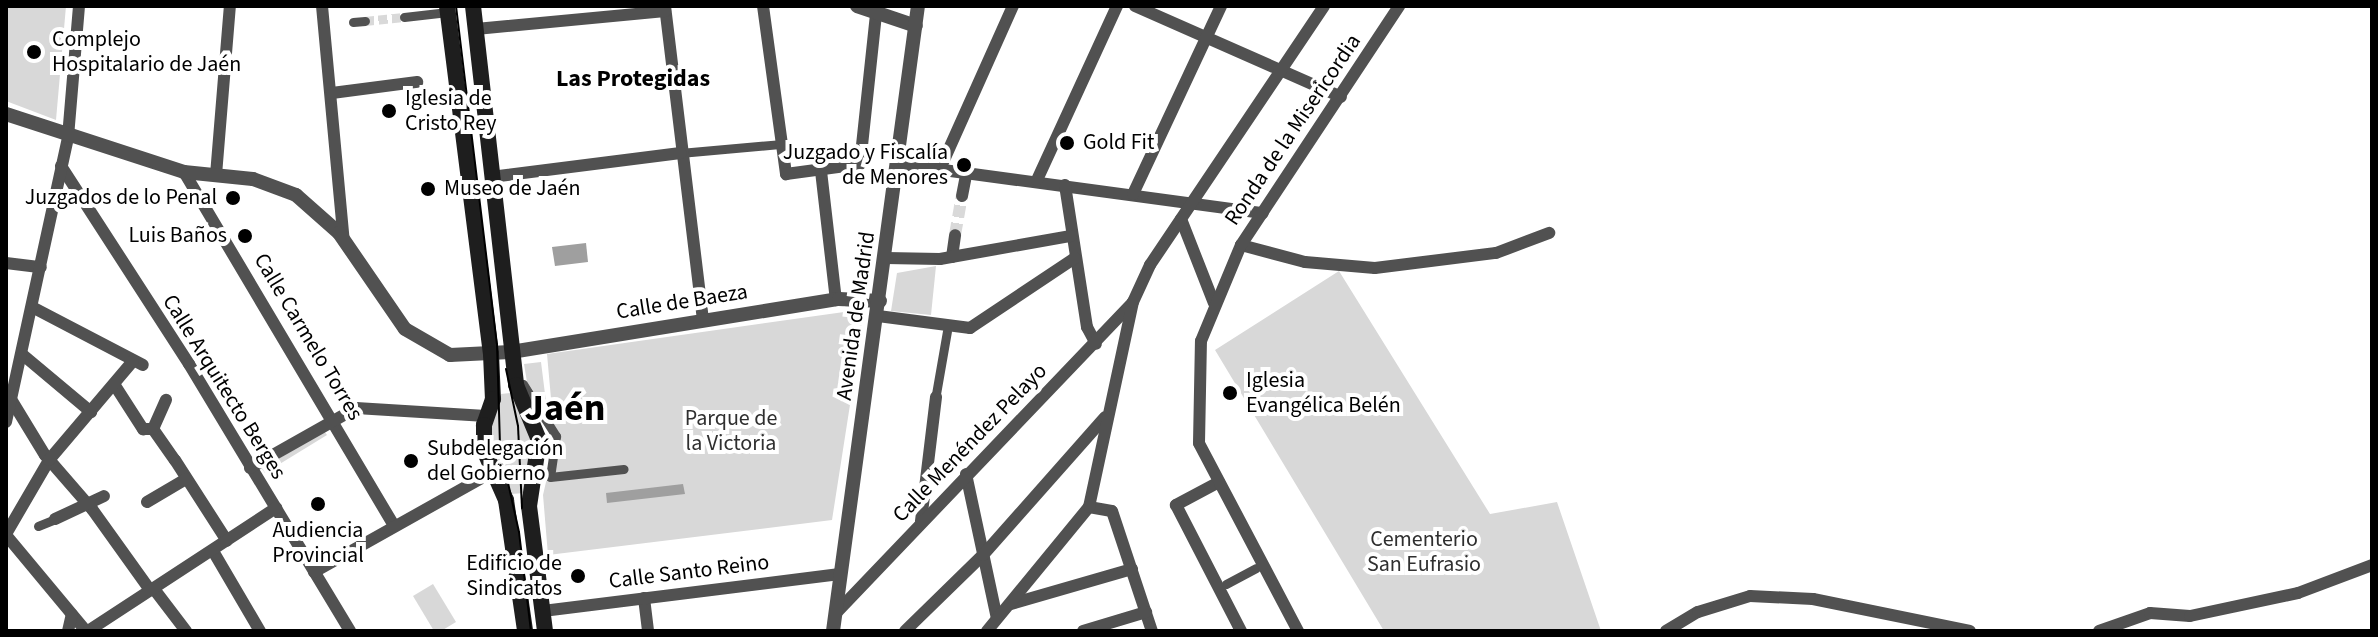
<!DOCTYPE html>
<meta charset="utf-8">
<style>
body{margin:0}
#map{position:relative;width:2378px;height:637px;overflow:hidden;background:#fff;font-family:"Source Sans 3",sans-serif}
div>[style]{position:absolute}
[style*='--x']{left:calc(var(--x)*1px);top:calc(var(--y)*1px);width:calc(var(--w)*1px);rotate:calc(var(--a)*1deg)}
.green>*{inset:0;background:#d8d8d8}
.water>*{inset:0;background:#9f9f9f}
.pedestrian-tunnel>*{height:9px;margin-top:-4.5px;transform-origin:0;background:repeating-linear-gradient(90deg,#d9d9d9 0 9px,transparent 0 13.5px)}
.minor-tunnel>*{height:12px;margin-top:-6px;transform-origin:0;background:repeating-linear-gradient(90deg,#d9d9d9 0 12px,transparent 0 18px)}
.pedestrian>*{height:9px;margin:-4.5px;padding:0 4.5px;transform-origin:4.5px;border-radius:4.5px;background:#515151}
.minor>*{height:12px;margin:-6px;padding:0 6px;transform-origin:6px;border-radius:6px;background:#515151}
.tertiary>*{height:14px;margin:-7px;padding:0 7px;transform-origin:7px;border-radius:7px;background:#515151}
.secondary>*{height:16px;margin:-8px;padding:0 8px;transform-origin:8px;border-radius:8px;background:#1e1e1e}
.tram>*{height:2px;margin:-1px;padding:0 1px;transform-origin:1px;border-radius:1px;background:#000}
.dots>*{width:22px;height:22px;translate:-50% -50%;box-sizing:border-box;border:4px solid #fff;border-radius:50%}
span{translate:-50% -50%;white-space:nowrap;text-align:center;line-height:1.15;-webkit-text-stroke:8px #fff;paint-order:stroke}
.poi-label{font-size:22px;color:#000}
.left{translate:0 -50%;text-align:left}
.right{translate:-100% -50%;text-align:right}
.street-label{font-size:22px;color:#000}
.park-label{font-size:22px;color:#2f2f2f}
.neighbourhood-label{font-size:24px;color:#000;font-weight:700}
.town-label{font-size:38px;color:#000;font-weight:700}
.frame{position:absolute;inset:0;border:8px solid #000;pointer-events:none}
</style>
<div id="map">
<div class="green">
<div style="clip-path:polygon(6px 6px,66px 6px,56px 120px,6px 101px)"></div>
<div style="clip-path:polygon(936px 266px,931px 315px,891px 311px,897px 273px)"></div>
<div style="clip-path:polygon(1339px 271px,1490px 514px,1557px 502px,1601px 631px,1384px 631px,1215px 350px)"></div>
<div style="clip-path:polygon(844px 312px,859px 318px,862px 328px,832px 520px,548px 555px,543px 495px,555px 443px,547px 354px)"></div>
<div style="clip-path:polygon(541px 362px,547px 410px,527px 382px,524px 364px)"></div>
<div style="clip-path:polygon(511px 393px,533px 430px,525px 493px,511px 494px,495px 469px,488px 436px,501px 394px)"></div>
<div style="clip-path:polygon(324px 431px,327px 435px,265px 473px,262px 469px)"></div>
<div style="clip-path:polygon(433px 584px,456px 622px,441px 631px,434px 631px,413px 596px)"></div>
</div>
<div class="water">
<div style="clip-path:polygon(586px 243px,588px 262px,555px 266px,552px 247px)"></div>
<div style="clip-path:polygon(683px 484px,685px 494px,607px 503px,606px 493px)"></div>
</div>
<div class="pedestrian-tunnel">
<div style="--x:365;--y:21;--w:39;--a:-6"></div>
</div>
<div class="minor-tunnel">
<div style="--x:955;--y:235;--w:40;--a:-80"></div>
</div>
<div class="pedestrian">
<div style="--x:404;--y:17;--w:44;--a:-6.5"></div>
<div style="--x:353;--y:22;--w:12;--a:-5"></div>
<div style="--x:680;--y:153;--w:100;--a:-5.1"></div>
<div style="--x:523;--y:384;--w:62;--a:57.6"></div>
<div style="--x:556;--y:436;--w:41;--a:98.3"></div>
<div style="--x:550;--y:477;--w:74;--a:-6.2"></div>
<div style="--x:936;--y:394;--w:64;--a:-80.1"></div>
<div style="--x:38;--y:526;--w:18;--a:-22"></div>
<div style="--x:1226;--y:584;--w:34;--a:-28"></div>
</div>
<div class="minor">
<div style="--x:322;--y:6;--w:236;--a:84.7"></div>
<div style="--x:665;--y:6;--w:316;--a:83.1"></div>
<div style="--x:763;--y:6;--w:170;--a:82.2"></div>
<div style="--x:786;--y:174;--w:75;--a:-7.7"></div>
<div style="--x:860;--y:164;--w:151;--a:-83.9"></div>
<div style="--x:1135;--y:6;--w:225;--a:23.8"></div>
<div style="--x:476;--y:29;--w:190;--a:-5.4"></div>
<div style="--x:332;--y:93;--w:86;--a:-7.4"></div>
<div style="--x:899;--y:164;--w:367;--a:7.7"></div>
<div style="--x:61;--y:166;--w:236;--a:57.1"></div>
<div style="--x:189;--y:364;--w:312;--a:58.9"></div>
<div style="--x:940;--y:169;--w:179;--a:-65.9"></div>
<div style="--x:821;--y:171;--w:130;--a:83.4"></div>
<div style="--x:184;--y:172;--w:411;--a:59.3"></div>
<div style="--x:216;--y:175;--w:170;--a:-85.3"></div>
<div style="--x:491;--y:177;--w:191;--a:-7.2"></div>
<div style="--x:1037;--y:180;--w:192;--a:-65.3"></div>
<div style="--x:1065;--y:185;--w:144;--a:81.2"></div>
<div style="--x:1087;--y:327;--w:19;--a:62"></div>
<div style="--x:1133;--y:194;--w:208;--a:-64.9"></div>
<div style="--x:962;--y:196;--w:25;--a:-79"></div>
<div style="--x:1181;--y:219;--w:90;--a:68.6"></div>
<div style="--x:1241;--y:245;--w:66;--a:14.9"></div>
<div style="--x:1305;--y:262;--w:70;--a:4.9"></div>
<div style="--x:1375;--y:268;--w:122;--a:-7.1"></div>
<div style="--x:1496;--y:253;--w:57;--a:-20.7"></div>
<div style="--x:952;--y:257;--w:22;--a:-82"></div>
<div style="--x:886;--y:258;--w:54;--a:1.1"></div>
<div style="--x:940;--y:259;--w:133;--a:-10"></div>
<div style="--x:6;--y:263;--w:35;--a:7"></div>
<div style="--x:32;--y:307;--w:125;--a:27.6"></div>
<div style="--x:878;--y:316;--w:93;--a:7.4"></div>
<div style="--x:970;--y:328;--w:126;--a:-33.7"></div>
<div style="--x:23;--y:355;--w:89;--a:40"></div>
<div style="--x:114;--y:384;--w:54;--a:57.2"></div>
<div style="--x:143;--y:429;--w:10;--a:0"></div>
<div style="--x:153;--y:429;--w:38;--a:55"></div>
<div style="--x:175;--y:460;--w:96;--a:57.3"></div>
<div style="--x:12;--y:401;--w:63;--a:58.6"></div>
<div style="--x:45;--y:455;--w:72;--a:49"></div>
<div style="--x:92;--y:509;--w:100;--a:54.4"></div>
<div style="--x:6;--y:422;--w:292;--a:-77.7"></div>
<div style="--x:68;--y:137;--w:131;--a:-85.2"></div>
<div style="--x:153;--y:429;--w:32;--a:-66"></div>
<div style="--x:250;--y:468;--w:122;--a:-29.5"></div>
<div style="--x:356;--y:408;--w:130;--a:3.5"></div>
<div style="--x:966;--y:474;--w:147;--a:77.9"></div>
<div style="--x:1219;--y:482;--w:49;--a:151.9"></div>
<div style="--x:1176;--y:505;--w:142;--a:62.7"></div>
<div style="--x:147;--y:502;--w:45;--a:-30.5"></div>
<div style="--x:1089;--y:507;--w:23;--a:10"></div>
<div style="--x:1112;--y:511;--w:126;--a:71.6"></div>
<div style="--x:55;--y:519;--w:54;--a:-25.1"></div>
<div style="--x:921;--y:521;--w:125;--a:-83.1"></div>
<div style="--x:6;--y:534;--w:86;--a:-59.8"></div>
<div style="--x:49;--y:460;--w:130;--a:-49.7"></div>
<div style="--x:6;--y:535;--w:125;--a:50.2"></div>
<div style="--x:213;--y:551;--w:93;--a:59.6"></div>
<div style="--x:314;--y:572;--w:204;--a:-29.3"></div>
<div style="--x:154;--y:589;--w:53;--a:52.7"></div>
<div style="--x:644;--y:598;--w:33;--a:83"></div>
<div style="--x:1011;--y:604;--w:126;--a:-16.1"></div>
<div style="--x:543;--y:611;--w:299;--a:-7.1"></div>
<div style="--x:836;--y:613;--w:429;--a:-46.3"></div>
<div style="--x:68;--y:631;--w:17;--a:-77"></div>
<div style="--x:88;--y:631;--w:225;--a:-33.2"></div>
<div style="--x:905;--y:631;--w:109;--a:-44.3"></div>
<div style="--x:983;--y:555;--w:184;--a:-48.5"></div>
<div style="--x:987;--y:631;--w:161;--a:-50.6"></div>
<div style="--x:1089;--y:507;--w:210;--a:-77.9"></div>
<div style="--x:1133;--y:302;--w:41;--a:-65.3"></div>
<div style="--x:1150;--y:265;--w:312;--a:-56.1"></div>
<div style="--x:1083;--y:631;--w:66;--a:-16.8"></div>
<div style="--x:1298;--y:631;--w:212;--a:-117.8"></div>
<div style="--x:1199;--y:443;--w:102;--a:-88.9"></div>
<div style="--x:1201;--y:341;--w:104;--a:-67.4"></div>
<div style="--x:1241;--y:245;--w:287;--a:-56.5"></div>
<div style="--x:1666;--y:631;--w:37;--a:-31"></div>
<div style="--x:1698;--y:612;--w:54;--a:-17.1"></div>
<div style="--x:1750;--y:596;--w:63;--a:2.7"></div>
<div style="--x:1813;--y:599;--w:160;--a:11.5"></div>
<div style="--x:2099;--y:631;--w:54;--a:-19.4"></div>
<div style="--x:2150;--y:613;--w:40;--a:4.3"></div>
<div style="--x:2190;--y:616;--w:110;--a:-12"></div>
<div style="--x:2298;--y:593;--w:79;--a:-20.7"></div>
</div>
<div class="tertiary">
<div style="--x:857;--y:6;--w:62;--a:18.7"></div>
<div style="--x:6;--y:114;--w:187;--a:18"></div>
<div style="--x:184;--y:172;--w:69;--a:5.8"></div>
<div style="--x:253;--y:179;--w:46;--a:20.4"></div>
<div style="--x:296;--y:195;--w:57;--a:41.5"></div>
<div style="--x:339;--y:233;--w:116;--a:55.5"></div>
<div style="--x:405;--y:329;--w:52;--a:30"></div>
<div style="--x:450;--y:355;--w:61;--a:-2.8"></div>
<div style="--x:511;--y:352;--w:332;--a:-9.2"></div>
<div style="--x:839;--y:299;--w:41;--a:2.8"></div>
<div style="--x:833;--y:631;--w:631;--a:-82.26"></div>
</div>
<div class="secondary">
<div style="--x:447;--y:6;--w:351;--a:82.8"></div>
<div style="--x:491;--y:354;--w:45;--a:87.5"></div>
<div style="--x:493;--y:399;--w:28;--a:109"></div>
<div style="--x:484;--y:425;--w:25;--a:90"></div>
<div style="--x:484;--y:450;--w:55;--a:66.3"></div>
<div style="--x:506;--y:500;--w:132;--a:81.7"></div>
<div style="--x:473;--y:6;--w:381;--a:83.5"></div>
<div style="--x:516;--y:385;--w:60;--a:67.3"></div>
<div style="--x:539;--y:440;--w:67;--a:98.6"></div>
<div style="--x:529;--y:506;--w:126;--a:82.7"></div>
</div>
<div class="tram">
<div style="--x:456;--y:6;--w:340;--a:83.1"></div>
<div style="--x:497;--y:344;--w:103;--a:88.3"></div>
<div style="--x:500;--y:447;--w:87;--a:77.4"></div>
<div style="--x:519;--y:532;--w:100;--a:83.1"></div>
<div style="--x:506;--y:369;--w:58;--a:78.1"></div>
<div style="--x:518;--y:426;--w:82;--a:87.2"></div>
</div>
<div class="dots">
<div style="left:34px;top:52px;background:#000"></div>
<div style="left:389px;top:111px;background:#000"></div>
<div style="left:1067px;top:143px;background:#000"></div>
<div style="left:964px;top:165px;background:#000"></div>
<div style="left:428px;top:189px;background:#000"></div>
<div style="left:233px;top:198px;background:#000"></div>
<div style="left:245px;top:236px;background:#000"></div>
<div style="left:1230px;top:393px;background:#000"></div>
<div style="left:411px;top:461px;background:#000"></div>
<div style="left:318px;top:504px;background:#000"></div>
<div style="left:578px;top:576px;background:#000"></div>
</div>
<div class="poi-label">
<span class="left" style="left:52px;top:52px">Complejo<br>Hospitalario de Jaén</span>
<span class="left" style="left:405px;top:111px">Iglesia de<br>Cristo Rey</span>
<span class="left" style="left:1083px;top:143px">Gold Fit</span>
<span class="right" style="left:948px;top:165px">Juzgado y Fiscalía<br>de Menores</span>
<span class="left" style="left:444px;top:189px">Museo de Jaén</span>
<span class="right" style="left:217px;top:198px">Juzgados de lo Penal</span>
<span class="right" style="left:227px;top:236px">Luis Baños</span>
<span class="left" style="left:1246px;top:393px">Iglesia<br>Evangélica Belén</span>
<span class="left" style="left:427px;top:461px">Subdelegación<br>del Gobierno</span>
<span style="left:318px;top:543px">Audiencia<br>Provincial</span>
<span class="right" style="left:562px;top:576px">Edificio de<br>Sindicatos</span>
</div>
<div class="street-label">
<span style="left:1293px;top:130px;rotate:-56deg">Ronda de la Misericordia</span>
<span style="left:682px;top:302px;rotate:-9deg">Calle de Baeza</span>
<span style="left:856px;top:316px;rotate:-82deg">Avenida de Madrid</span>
<span style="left:308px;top:337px;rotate:59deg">Calle Carmelo Torres</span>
<span style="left:224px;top:387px;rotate:58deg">Calle Arquitecto Berges</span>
<span style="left:970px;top:443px;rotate:-46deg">Calle Menéndez Pelayo</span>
<span style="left:689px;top:572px;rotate:-7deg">Calle Santo Reino</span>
</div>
<div class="park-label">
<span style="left:731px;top:431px">Parque de<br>la Victoria</span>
<span style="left:1424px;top:552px">Cementerio<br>San Eufrasio</span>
</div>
<div class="neighbourhood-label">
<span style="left:633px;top:79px">Las Protegidas</span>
</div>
<div class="town-label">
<span style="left:565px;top:409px">Jaén</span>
</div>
<div class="frame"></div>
</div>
